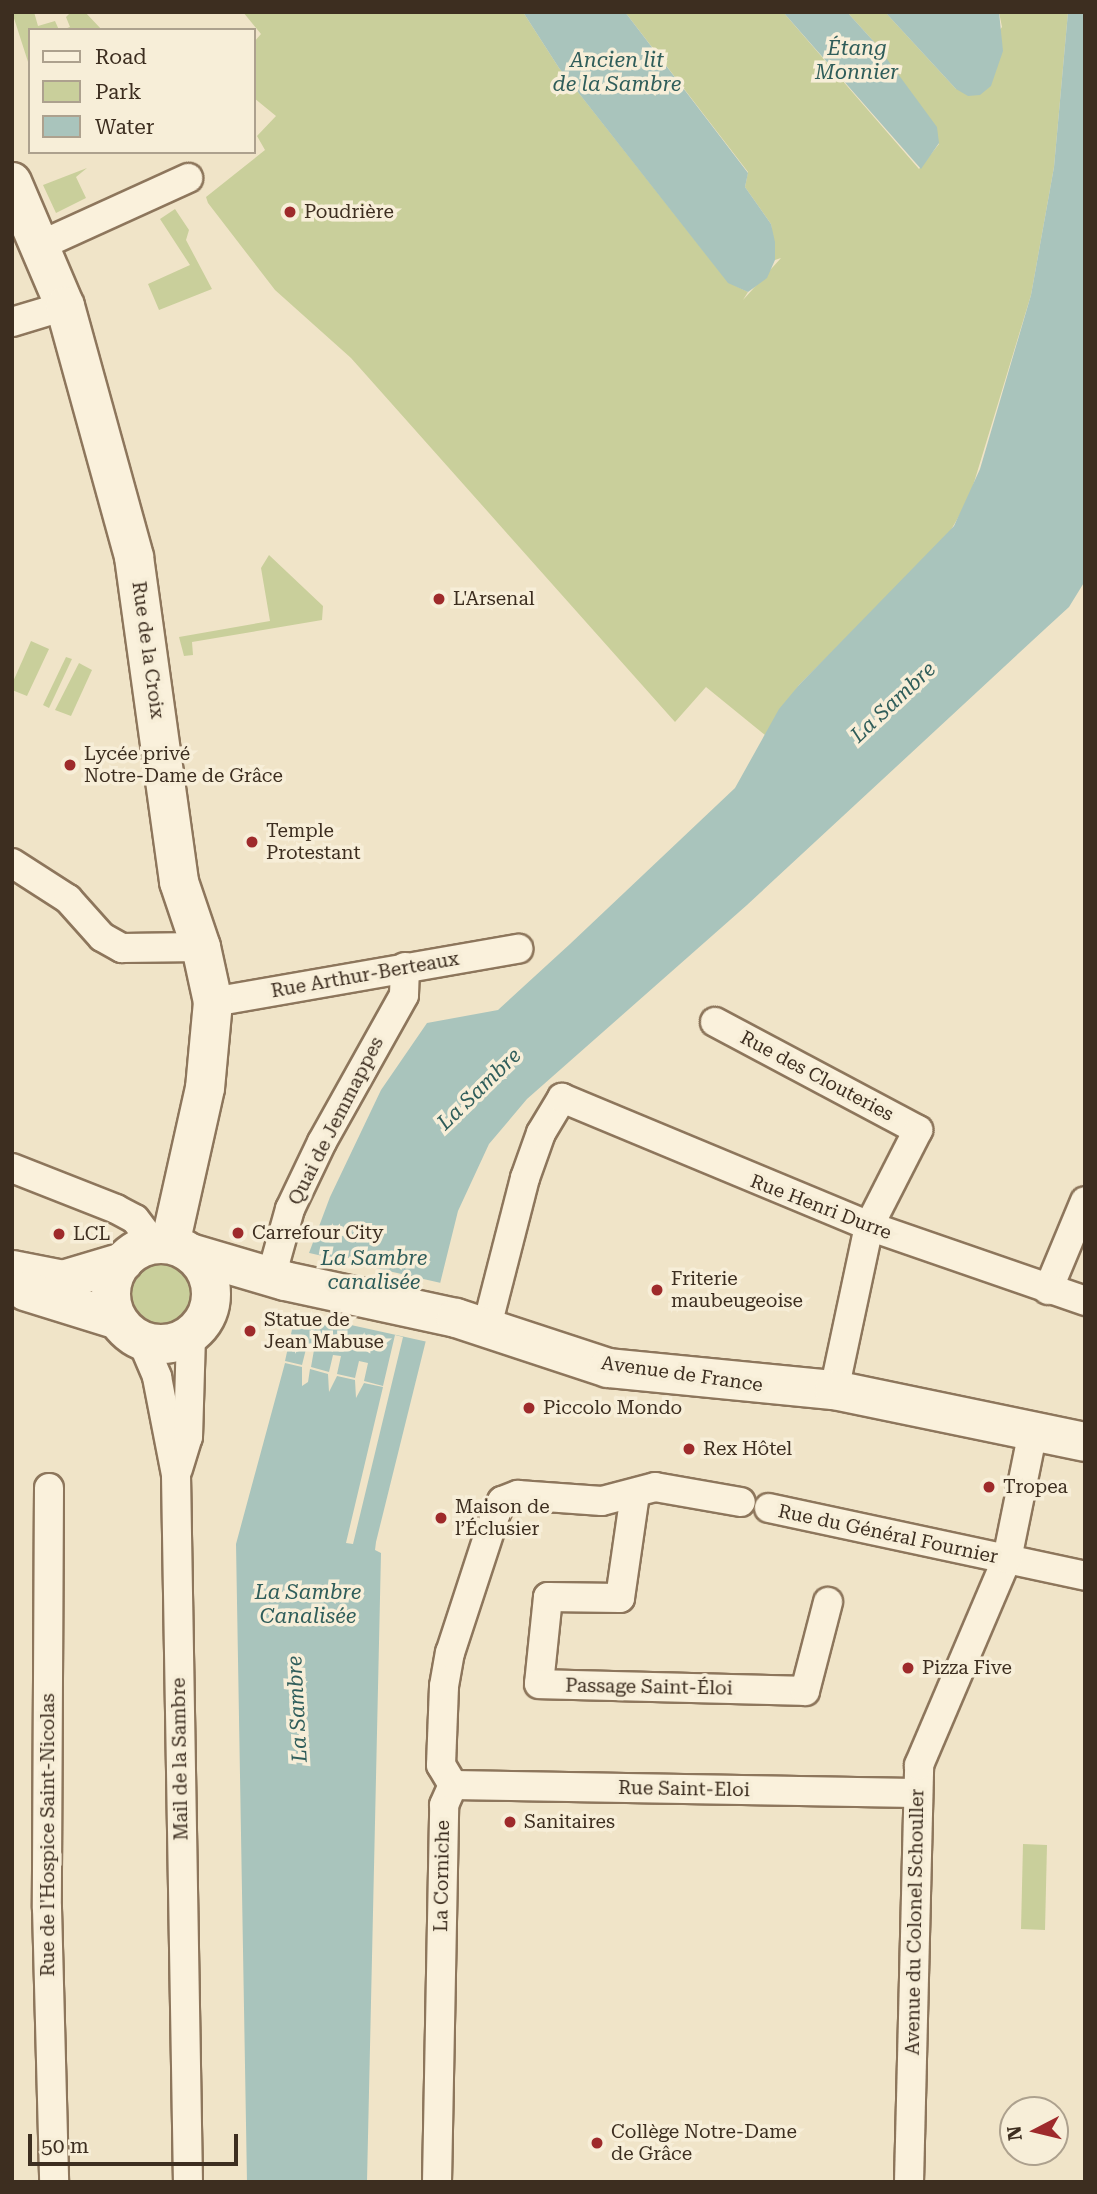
<!DOCTYPE html>
<meta charset="utf-8">
<style>
body{margin:0}
#map{position:relative;width:1097px;height:2194px;overflow:hidden;background:#f0e4c8;font-family:"Roboto Serif",serif}
div>[style]{position:absolute}
[style*='--x']{left:calc(var(--x)*1px);top:calc(var(--y)*1px);width:calc(var(--w)*1px);rotate:calc(var(--a)*1deg)}
.green>*{inset:0;background:#c9cf9b}
.round{border-radius:50%}
.water>*{inset:0;background:#a9c4bc}
.pier>*{inset:0;background:#f0e4c8}
.roads{filter:drop-shadow(2px 0 #8d765c) drop-shadow(-2px 0 #8d765c) drop-shadow(0 2px #8d765c) drop-shadow(0 -2px #8d765c)}
.street>*{height:28px;margin:-14px;padding:0 14px;transform-origin:14px;border-radius:14px;background:#faf1dc}
.secondary>*{height:38px;margin:-19px;padding:0 19px;transform-origin:19px;border-radius:19px;background:#faf1dc}
.secondary>.ring{margin:-19px;padding:0;box-sizing:content-box;background:none;border:38px solid #faf1dc;border-radius:50%}
.dots>*{width:19px;height:19px;translate:-50% -50%;box-sizing:border-box;border:4px solid #f7eed8;border-radius:50%}
span{translate:-50% -50%;white-space:nowrap;text-align:center;line-height:1.15;-webkit-text-stroke:7px #f7eed8;paint-order:stroke}
.poi-label{font-size:19px;color:#3d2e20}
.left{translate:0 -50%;text-align:left}
.street-label{font-size:19px;color:#3d2e20}
.water-label{font-size:21px;color:#2f5d5a;font-style:italic}
.frame{position:absolute;inset:0;border:14px solid #3d2e20;pointer-events:none}
.legend{position:absolute;left:28px;top:28px;width:228px;height:126px;box-sizing:border-box;background:#f7eed8;border:2px solid #ada18e;margin:0;padding:9px 12px;list-style:none;font-size:21px;color:#3d2e20}
.legend li{display:flex;align-items:center;gap:14px;height:35px}
.legend b{width:35px;border:2px solid #ada18e}
.north{position:absolute;left:999px;top:2096px;width:70px;height:70px;box-sizing:border-box;background:#f7eed8;border:2px solid #ada18e;border-radius:50%;rotate:263deg;font-size:19px;font-weight:700;line-height:28px;text-align:center;color:#3d2e20}
.north::after{content:'';display:block;margin:auto;width:24px;height:32px;background:#9e2a2b;clip-path:polygon(50% 0,100% 100%,50% 72%,0 100%)}
.scale{position:absolute;left:28px;top:2134px;width:210px;height:32px;box-sizing:border-box;border:4px solid #3d2e20;border-top:0;padding-left:9px;font-size:21px;line-height:24px;white-space:nowrap;color:#3d2e20;-webkit-text-stroke:5px #f7eed8;paint-order:stroke}
</style>
<div id="map">
<div class="green">
<div style="clip-path:polygon(12px 12px,34px 12px,38px 26px,55px 21px,59px 30px,30px 30px,29px 65px)"></div>
<div style="clip-path:polygon(71px 12px,85px 12px,102px 30px,62px 30px,70px 27px,66px 17px)"></div>
<div style="clip-path:polygon(243px 12px,523px 12px,559px 68px,728px 282px,748px 292px,743px 300px,781px 258px,775px 260px,771px 224px,745px 187px,748px 172px,625px 12px,783px 12px,919px 169px,939px 144px,876px 44px,847px 12px,885px 12px,956px 89px,1002px 27px,999px 12px,1068px 12px,1054px 167px,1031px 295px,969px 499px,948px 535px,799px 685px,765px 735px,706px 687px,675px 722px,351px 358px,275px 290px,208px 203px,206px 197px,265px 150px,257px 136px,276px 116px,254px 98px,254px 42px,261px 34px)"></div>
<div style="clip-path:polygon(87px 168px,76px 177px,86px 198px,56px 213px,43px 185px)"></div>
<div style="clip-path:polygon(175px 209px,189px 230px,186px 240px,212px 289px,159px 310px,148px 284px,190px 265px,160px 219px)"></div>
<div style="clip-path:polygon(269px 555px,323px 606px,322px 620px,192px 642px,193px 655px,184px 656px,179px 637px,270px 621px,261px 568px)"></div>
<div style="clip-path:polygon(31px 641px,49px 649px,27px 696px,12px 690px,12px 684px)"></div>
<div style="clip-path:polygon(66px 657px,72px 659px,49px 708px,43px 705px)"></div>
<div style="clip-path:polygon(79px 663px,92px 670px,71px 716px,55px 710px)"></div>
<div class="round" style="left:127px;top:1262px;width:68px;height:68px"></div>
<div style="clip-path:polygon(1023px 1844px,1047px 1845px,1045px 1930px,1021px 1929px)"></div>
</div>
<div class="water">
<div style="clip-path:polygon(523px 12px,625px 12px,748px 173px,745px 187px,771px 224px,775px 242px,775px 260px,767px 278px,748px 292px,728px 283px,559px 68px)"></div>
<div style="clip-path:polygon(783px 12px,847px 12px,876px 44px,937px 127px,939px 143px,921px 169px)"></div>
<div style="clip-path:polygon(885px 12px,999px 12px,1003px 51px,991px 86px,980px 95px,968px 96px,956px 89px)"></div>
<div style="clip-path:polygon(1068px 12px,1085px 12px,1085px 581px,1069px 607px,1045px 629px,747px 905px,527px 1099px,489px 1144px,458px 1211px,376px 1542px,375px 1550px,381px 1553px,367px 2182px,247px 2182px,236px 1544px,285px 1363px,302px 1367px,302px 1386px,308px 1382px,310px 1369px,328px 1374px,329px 1392px,337px 1376px,355px 1380px,356px 1398px,364px 1383px,383px 1387px,346px 1543px,353px 1544px,403px 1337px,395px 1335px,383px 1386px,364px 1381px,368px 1363px,359px 1361px,355px 1378px,337px 1374px,341px 1356px,333px 1355px,329px 1372px,311px 1367px,314px 1350px,306px 1349px,302px 1365px,285px 1361px,309px 1253px,330px 1197px,381px 1090px,427px 1023px,498px 1010px,570px 944px,735px 788px,779px 709px,799px 685px,954px 526px,980px 469px,1031px 295px,1054px 167px)"></div>
</div>
<div class="pier">
<div style="clip-path:polygon(305px 1252px,441px 1283px,428px 1342px,292px 1312px)"></div>
</div>
<div class="roads">
<div class="street">
<div style="--x:39;--y:246;--w:164;--a:-24.5"></div>
<div style="--x:12;--y:322;--w:55;--a:-16.8"></div>
<div style="--x:12;--y:863;--w:67;--a:32.7"></div>
<div style="--x:68;--y:899;--w:51;--a:48.2"></div>
<div style="--x:102;--y:937;--w:23;--a:29"></div>
<div style="--x:122;--y:948;--w:79;--a:-0.7"></div>
<div style="--x:213;--y:1002;--w:310;--a:-9.9"></div>
<div style="--x:715;--y:1022;--w:230;--a:28"></div>
<div style="--x:918;--y:1130;--w:108;--a:117"></div>
<div style="--x:869;--y:1226;--w:168;--a:102"></div>
<div style="--x:12;--y:1168;--w:112;--a:21.5"></div>
<div style="--x:116;--y:1209;--w:21;--a:28"></div>
<div style="--x:135;--y:1219;--w:31;--a:53"></div>
<div style="--x:271;--y:1277;--w:71;--a:-74.4"></div>
<div style="--x:290;--y:1209;--w:74;--a:-64.5"></div>
<div style="--x:322;--y:1142;--w:168;--a:-60.8"></div>
<div style="--x:404;--y:995;--w:28;--a:-88"></div>
<div style="--x:1048;--y:1290;--w:96;--a:-67.4"></div>
<div style="--x:487;--y:1326;--w:153;--a:-75.6"></div>
<div style="--x:525;--y:1178;--w:48;--a:-70.4"></div>
<div style="--x:541;--y:1133;--w:41;--a:-59"></div>
<div style="--x:562;--y:1098;--w:333;--a:22.6"></div>
<div style="--x:869;--y:1226;--w:229;--a:19.1"></div>
<div style="--x:142;--y:1341;--w:39;--a:67"></div>
<div style="--x:157;--y:1377;--w:100;--a:79"></div>
<div style="--x:176;--y:1475;--w:707;--a:89.03"></div>
<div style="--x:178;--y:1469;--w:34;--a:-73"></div>
<div style="--x:188;--y:1437;--w:102;--a:-88.3"></div>
<div style="--x:49;--y:1488;--w:420;--a:90.3"></div>
<div style="--x:47;--y:1908;--w:274;--a:88.5"></div>
<div style="--x:635;--y:1494;--w:105;--a:98.2"></div>
<div style="--x:620;--y:1598;--w:72;--a:-179.2"></div>
<div style="--x:548;--y:1597;--w:87;--a:95.9"></div>
<div style="--x:539;--y:1684;--w:266;--a:1.5"></div>
<div style="--x:805;--y:1691;--w:92;--a:-75.5"></div>
<div style="--x:769;--y:1508;--w:323;--a:12.1"></div>
<div style="--x:453;--y:1785;--w:462;--a:1"></div>
<div style="--x:437;--y:2182;--w:377;--a:-88.9"></div>
<div style="--x:444;--y:1805;--w:22;--a:-66"></div>
<div style="--x:453;--y:1785;--w:23;--a:-121"></div>
<div style="--x:441;--y:1765;--w:79;--a:-87.8"></div>
<div style="--x:444;--y:1686;--w:34;--a:-80"></div>
<div style="--x:450;--y:1653;--w:145;--a:-71.9"></div>
<div style="--x:495;--y:1515;--w:16;--a:-63"></div>
<div style="--x:502;--y:1501;--w:17;--a:-21"></div>
<div style="--x:518;--y:1495;--w:84;--a:4.1"></div>
<div style="--x:602;--y:1501;--w:55;--a:-14.8"></div>
<div style="--x:655;--y:1487;--w:87;--a:9.9"></div>
<div style="--x:909;--y:2182;--w:417;--a:-88.6"></div>
<div style="--x:919;--y:1765;--w:224;--a:-66.9"></div>
<div style="--x:1007;--y:1559;--w:131;--a:-78.5"></div>
</div>
<div class="secondary">
<div style="--x:12;--y:182;--w:135;--a:66.9"></div>
<div style="--x:65;--y:306;--w:260;--a:74.6"></div>
<div style="--x:134;--y:557;--w:328;--a:82.1"></div>
<div style="--x:179;--y:882;--w:69;--a:71.3"></div>
<div style="--x:201;--y:947;--w:56;--a:77.7"></div>
<div style="--x:213;--y:1002;--w:86;--a:95.3"></div>
<div style="--x:205;--y:1088;--w:160;--a:102.6"></div>
<div class="ring" style="left:111px;top:1244px;width:62px;height:62px"></div>
<div style="--x:190;--y:1253;--w:99;--a:16.4"></div>
<div style="--x:285;--y:1281;--w:175;--a:12.2"></div>
<div style="--x:456;--y:1318;--w:160;--a:18.2"></div>
<div style="--x:608;--y:1368;--w:227;--a:5.6"></div>
<div style="--x:834;--y:1390;--w:256;--a:11.7"></div>
<div style="--x:12;--y:1270;--w:52;--a:11.1"></div>
<div style="--x:63;--y:1280;--w:63;--a:-16.7"></div>
<div style="--x:25;--y:1291;--w:97;--a:17.3"></div>
</div>
</div>
<div class="dots">
<div style="left:290px;top:212px;background:#9e2a2b"></div>
<div style="left:439px;top:599px;background:#9e2a2b"></div>
<div style="left:70px;top:765px;background:#9e2a2b"></div>
<div style="left:252px;top:842px;background:#9e2a2b"></div>
<div style="left:238px;top:1233px;background:#9e2a2b"></div>
<div style="left:59px;top:1234px;background:#9e2a2b"></div>
<div style="left:657px;top:1290px;background:#9e2a2b"></div>
<div style="left:250px;top:1331px;background:#9e2a2b"></div>
<div style="left:529px;top:1408px;background:#9e2a2b"></div>
<div style="left:689px;top:1449px;background:#9e2a2b"></div>
<div style="left:989px;top:1487px;background:#9e2a2b"></div>
<div style="left:441px;top:1518px;background:#9e2a2b"></div>
<div style="left:908px;top:1668px;background:#9e2a2b"></div>
<div style="left:510px;top:1822px;background:#9e2a2b"></div>
<div style="left:597px;top:2143px;background:#9e2a2b"></div>
</div>
<div class="poi-label">
<span class="left" style="left:304px;top:212px">Poudrière</span>
<span class="left" style="left:453px;top:599px">L'Arsenal</span>
<span class="left" style="left:84px;top:765px">Lycée privé<br>Notre-Dame de Grâce</span>
<span class="left" style="left:266px;top:842px">Temple<br>Protestant</span>
<span class="left" style="left:252px;top:1233px">Carrefour City</span>
<span class="left" style="left:73px;top:1234px">LCL</span>
<span class="left" style="left:671px;top:1290px">Friterie<br>maubeugeoise</span>
<span class="left" style="left:264px;top:1331px">Statue de<br>Jean Mabuse</span>
<span class="left" style="left:543px;top:1408px">Piccolo Mondo</span>
<span class="left" style="left:703px;top:1449px">Rex Hôtel</span>
<span class="left" style="left:1003px;top:1487px">Tropea</span>
<span class="left" style="left:455px;top:1518px">Maison de<br>l’Éclusier</span>
<span class="left" style="left:922px;top:1668px">Pizza Five</span>
<span class="left" style="left:524px;top:1822px">Sanitaires</span>
<span class="left" style="left:611px;top:2143px">Collège Notre-Dame<br>de Grâce</span>
</div>
<div class="street-label">
<span style="left:148px;top:650px;rotate:82deg">Rue de la Croix</span>
<span style="left:365px;top:975px;rotate:-10deg">Rue Arthur-Berteaux</span>
<span style="left:817px;top:1076px;rotate:28deg">Rue des Clouteries</span>
<span style="left:336px;top:1121px;rotate:-63deg">Quai de Jemmappes</span>
<span style="left:821px;top:1207px;rotate:21deg">Rue Henri Durre</span>
<span style="left:682px;top:1374px;rotate:8deg">Avenue de France</span>
<span style="left:888px;top:1534px;rotate:12deg">Rue du Général Fournier</span>
<span style="left:649px;top:1687px;rotate:1deg">Passage Saint-Éloi</span>
<span style="left:180px;top:1759px;rotate:-91deg">Mail de la Sambre</span>
<span style="left:684px;top:1789px;rotate:1deg">Rue Saint-Eloi</span>
<span style="left:48px;top:1835px;rotate:-90deg">Rue de l'Hospice Saint-Nicolas</span>
<span style="left:442px;top:1876px;rotate:-89deg">La Corniche</span>
<span style="left:915px;top:1922px;rotate:-89deg">Avenue du Colonel Schouller</span>
</div>
<div class="water-label">
<span style="left:857px;top:60px">Étang<br>Monnier</span>
<span style="left:617px;top:72px">Ancien lit<br>de la Sambre</span>
<span style="left:893px;top:702px;rotate:-43deg">La Sambre</span>
<span style="left:479px;top:1089px;rotate:-44deg">La Sambre</span>
<span style="left:374px;top:1270px">La Sambre<br>canalisée</span>
<span style="left:308px;top:1604px">La Sambre<br>Canalisée</span>
<span style="left:297px;top:1709px;rotate:-93deg">La Sambre</span>
</div>
<div class="frame"></div>
<ul class="legend">
<li><b style="height:9px;background:#faf1dc"></b>Road</li>
<li><b style="height:19px;background:#c9cf9b"></b>Park</li>
<li><b style="height:19px;background:#a9c4bc"></b>Water</li>
</ul>
<div class="north">N</div>
<div class="scale">50 m</div>
</div>
